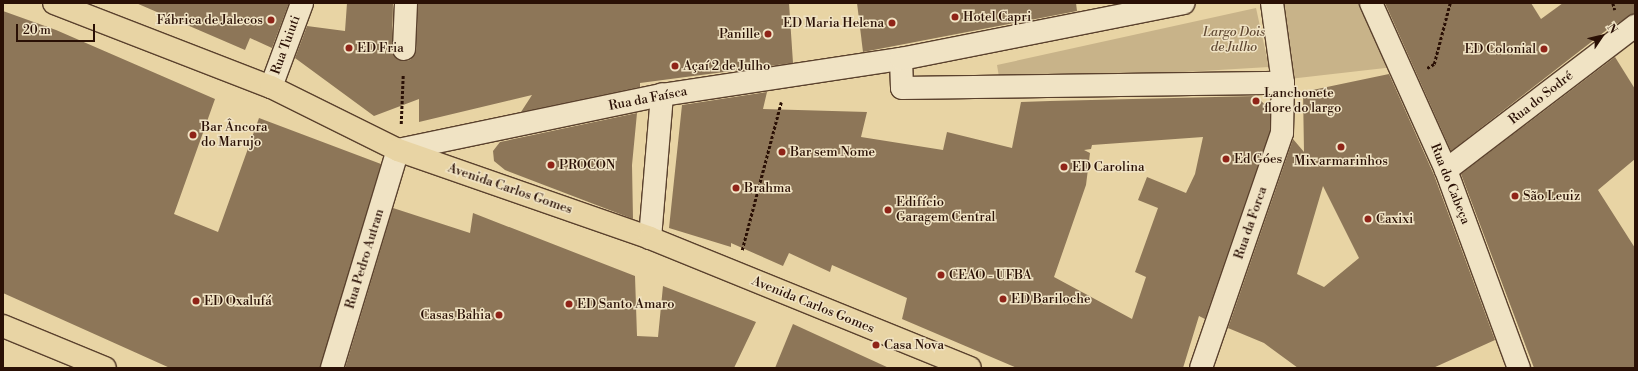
<!DOCTYPE html>
<meta charset="utf-8">
<style>
body{margin:0}
#map{position:relative;width:1638px;height:371px;overflow:hidden;background:#e8d4a4;font-family:"Libre Bodoni",serif}
div>[style]{position:absolute}
[style*='--x']{left:calc(var(--x)*1px);top:calc(var(--y)*1px);width:calc(var(--w)*1px);rotate:calc(var(--a)*1deg)}
.green>*{inset:0;background:#c8b389}
.building>*{inset:0;background:#8d7658}
.path>*{height:2.5px;margin-top:-1.25px;transform-origin:0;background:repeating-linear-gradient(90deg,#2a1005 0 3px,transparent 0 5px)}
.roads{filter:drop-shadow(1px 0 #5a412d) drop-shadow(-1px 0 #5a412d) drop-shadow(0 1px #5a412d) drop-shadow(0 -1px #5a412d)}
.minor>*{height:22px;margin:-11px;padding:0 11px;transform-origin:11px;border-radius:11px;background:#f0e3c4}
.major>*{height:22px;margin:-11px;padding:0 11px;transform-origin:11px;border-radius:11px;background:#e8d4a4}
.dots>*{width:11px;height:11px;translate:-50% -50%;box-sizing:border-box;border:2px solid #f0e3c4;border-radius:50%}
span{translate:-50% -50%;white-space:nowrap;text-align:center;line-height:1.15;-webkit-text-stroke:3px #f0e3c4;paint-order:stroke}
.poi-label{font-size:13px;color:#2a1005}
.left{translate:0 -50%;text-align:left}
.right{translate:-100% -50%;text-align:right}
.park-label{font-size:13px;color:#614933;font-style:italic}
.street-label{font-size:13px;color:#2a1005}
.frame{position:absolute;inset:0;border:4px solid #2a1005;pointer-events:none}
.north{position:absolute;left:1582px;top:16px;width:40px;height:40px;-webkit-text-stroke:3px #f0e3c4;paint-order:stroke;rotate:55deg;font-size:11px;font-weight:700;line-height:16px;text-align:center;color:#2a1005}
.north::after{content:'';display:block;margin:auto;width:14px;height:18px;background:#2a1005;clip-path:polygon(50% 0,100% 100%,50% 72%,0 100%)}
.scale{position:absolute;left:16px;top:24px;width:79px;height:18px;box-sizing:border-box;border:2px solid #2a1005;border-top:0;padding-left:5px;font-size:12px;line-height:14px;white-space:nowrap;color:#2a1005;-webkit-text-stroke:3px #f0e3c4;paint-order:stroke}
</style>
<div id="map">
<div class="green">
<div style="clip-path:polygon(1279px 3px,1366px 3px,1394px 67px,1289px 79px)"></div>
<div style="clip-path:polygon(1256px 8px,1269px 67px,1000px 83px,997px 65px)"></div>
</div>
<div class="building">
<div style="clip-path:polygon(136px 3px,289px 3px,272px 48px,250px 38px,245px 50px)"></div>
<div style="clip-path:polygon(347px 3px,393px 3px,392px 49px,397px 59px,404px 61px,410px 60px,416px 50px,418px 3px,789px 3px,793px 63px,640px 83px,640px 87px,521px 112px,532px 95px,419px 122px,419px 99px,374px 116px,295px 58px,307px 26px,345px 31px)"></div>
<div style="clip-path:polygon(857px 3px,1076px 3px,1077px 11px,863px 52px)"></div>
<div style="clip-path:polygon(1385px 3px,1531px 3px,1541px 19px,1563px 3px,1635px 3px,1635px 13px,1608px 29px,1451px 151px)"></div>
<div style="clip-path:polygon(3px 11px,56px 30px,215px 99px,174px 214px,218px 232px,259px 118px,381px 164px,320px 368px,170px 368px,3px 293px)"></div>
<div style="clip-path:polygon(1615px 57px,1635px 89px,1635px 159px,1598px 190px,1635px 248px,1635px 368px,1534px 368px,1461px 174px)"></div>
<div style="clip-path:polygon(evenodd,1389px 74px,1434px 175px,1495px 340px,1433px 368px,1298px 368px,1264px 343px,1228px 328px,1293px 139px,1304px 152px,1303px 92px,1389px 74px,1323px 186px,1359px 258px,1324px 287px,1297px 274px,1323px 186px)"></div>
<div style="clip-path:polygon(evenodd,767px 92px,763px 109px,867px 112px,861px 137px,943px 150px,947px 132px,1012px 148px,1021px 102px,1050px 101px,1257px 96px,1270px 111px,1270px 131px,1205px 319px,1199px 316px,1183px 368px,1017px 368px,902px 319px,907px 298px,832px 265px,830px 272px,789px 253px,783px 266px,731px 243px,731px 247px,669px 228px,682px 105px,767px 92px,1203px 137px,1195px 174px,1186px 193px,1147px 177px,1138px 200px,1158px 208px,1135px 272px,1146px 277px,1132px 319px,1054px 277px,1086px 185px,1090px 153px,1084px 150px,1091px 149px,1092px 145px,1203px 137px)"></div>
<div style="clip-path:polygon(637px 113px,632px 165px,633px 219px,505px 170px,494px 161px,493px 151px,500px 142px)"></div>
<div style="clip-path:polygon(393px 208px,470px 233px,473px 213px,635px 276px,637px 336px,658px 337px,663px 286px,756px 322px,734px 368px,345px 368px)"></div>
<div style="clip-path:polygon(793px 324px,889px 368px,775px 368px)"></div>
</div>
<div class="path">
<div style="--x:1613;--y:3;--w:7;--a:74"></div>
<div style="--x:1427;--y:68;--w:8;--a:-30"></div>
<div style="--x:1434;--y:64;--w:63;--a:-75.3"></div>
<div style="--x:401;--y:124;--w:50;--a:-87.7"></div>
<div style="--x:742;--y:250;--w:153;--a:-75.2"></div>
</div>
<div class="roads">
<div class="minor">
<div style="--x:1371;--y:3;--w:183;--a:65.8"></div>
<div style="--x:1446;--y:170;--w:211;--a:69.8"></div>
<div style="--x:404;--y:49;--w:46;--a:-87.5"></div>
<div style="--x:901;--y:59;--w:29;--a:88"></div>
<div style="--x:902;--y:88;--w:381;--a:-0.8"></div>
<div style="--x:271;--y:87;--w:90;--a:-69.7"></div>
<div style="--x:1446;--y:170;--w:238;--a:-37.3"></div>
<div style="--x:650;--y:238;--w:144;--a:-85.2"></div>
<div style="--x:332;--y:368;--w:228;--a:-73.2"></div>
<div style="--x:398;--y:150;--w:270;--a:-11.8"></div>
<div style="--x:662;--y:95;--w:242;--a:-8.6"></div>
<div style="--x:901;--y:59;--w:288;--a:-11.2"></div>
<div style="--x:1201;--y:368;--w:249;--a:-71"></div>
<div style="--x:1282;--y:133;--w:50;--a:-88.9"></div>
<div style="--x:1283;--y:83;--w:81;--a:-97.8"></div>
</div>
<div class="major">
<div style="--x:54;--y:3;--w:233;--a:21.2"></div>
<div style="--x:271;--y:87;--w:142;--a:26.4"></div>
<div style="--x:398;--y:150;--w:267;--a:19.2"></div>
<div style="--x:650;--y:238;--w:345;--a:22.1"></div>
<div style="--x:3;--y:326;--w:110;--a:22.4"></div>
</div>
</div>
<div class="dots">
<div style="left:955px;top:17px;background:#8f2418"></div>
<div style="left:271px;top:20px;background:#8f2418"></div>
<div style="left:892px;top:23px;background:#8f2418"></div>
<div style="left:768px;top:34px;background:#8f2418"></div>
<div style="left:349px;top:48px;background:#8f2418"></div>
<div style="left:1544px;top:49px;background:#8f2418"></div>
<div style="left:675px;top:66px;background:#8f2418"></div>
<div style="left:1256px;top:101px;background:#8f2418"></div>
<div style="left:193px;top:135px;background:#8f2418"></div>
<div style="left:1341px;top:147px;background:#8f2418"></div>
<div style="left:782px;top:152px;background:#8f2418"></div>
<div style="left:1226px;top:159px;background:#8f2418"></div>
<div style="left:551px;top:165px;background:#8f2418"></div>
<div style="left:1064px;top:167px;background:#8f2418"></div>
<div style="left:736px;top:188px;background:#8f2418"></div>
<div style="left:1515px;top:196px;background:#8f2418"></div>
<div style="left:888px;top:210px;background:#8f2418"></div>
<div style="left:1368px;top:219px;background:#8f2418"></div>
<div style="left:941px;top:275px;background:#8f2418"></div>
<div style="left:1003px;top:299px;background:#8f2418"></div>
<div style="left:196px;top:301px;background:#8f2418"></div>
<div style="left:569px;top:304px;background:#8f2418"></div>
<div style="left:499px;top:315px;background:#8f2418"></div>
<div style="left:876px;top:345px;background:#8f2418"></div>
</div>
<div class="poi-label">
<span class="left" style="left:963px;top:17px">Hotel Capri</span>
<span class="right" style="left:263px;top:20px">Fábrica de Jalecos</span>
<span class="right" style="left:884px;top:23px">ED Maria Helena</span>
<span class="right" style="left:760px;top:34px">Panille</span>
<span class="left" style="left:357px;top:48px">ED Fria</span>
<span class="right" style="left:1536px;top:49px">ED Colonial</span>
<span class="left" style="left:683px;top:66px">Açaí 2 de Julho</span>
<span class="left" style="left:1264px;top:101px">Lanchonete<br>flore do largo</span>
<span class="left" style="left:201px;top:135px">Bar Âncora<br>do Marujo</span>
<span class="left" style="left:790px;top:152px">Bar sem Nome</span>
<span class="left" style="left:1234px;top:159px">Ed Góes</span>
<span style="left:1341px;top:161px">Mix armarinhos</span>
<span class="left" style="left:559px;top:165px">PROCON</span>
<span class="left" style="left:1072px;top:167px">ED Carolina</span>
<span class="left" style="left:744px;top:188px">Brahma</span>
<span class="left" style="left:1523px;top:196px">São Leuiz</span>
<span class="left" style="left:896px;top:210px">Edifício<br>Garagem Central</span>
<span class="left" style="left:1376px;top:219px">Caxixi</span>
<span class="left" style="left:949px;top:275px">CEAO - UFBA</span>
<span class="left" style="left:1011px;top:299px">ED Bariloche</span>
<span class="left" style="left:204px;top:301px">ED Oxalufá</span>
<span class="left" style="left:577px;top:304px">ED Santo Amaro</span>
<span class="right" style="left:491px;top:315px">Casas Bahia</span>
<span class="left" style="left:884px;top:345px">Casa Nova</span>
</div>
<div class="park-label">
<span style="left:1234px;top:40px">Largo Dois<br>de Julho</span>
</div>
<div class="street-label">
<span style="left:286px;top:45px;rotate:-70deg">Rua Tuiuti</span>
<span style="left:1541px;top:98px;rotate:-38deg">Rua do Sodré</span>
<span style="left:648px;top:99px;rotate:-11deg">Rua da Faísca</span>
<span style="left:1450px;top:184px;rotate:68deg">Rua do Cabeça</span>
<span style="left:510px;top:189px;rotate:19deg">Avenida Carlos Gomes</span>
<span style="left:1251px;top:223px;rotate:-71deg">Rua da Forca</span>
<span style="left:365px;top:259px;rotate:-73deg">Rua Pedro Autran</span>
<span style="left:813px;top:305px;rotate:22deg">Avenida Carlos Gomes</span>
</div>
<div class="frame"></div>
<div class="north">N</div>
<div class="scale">20 m</div>
</div>
